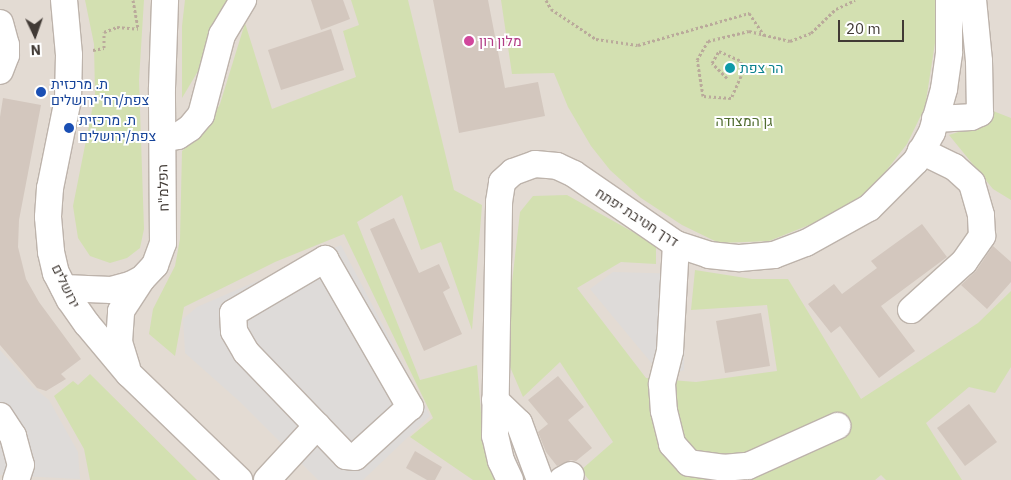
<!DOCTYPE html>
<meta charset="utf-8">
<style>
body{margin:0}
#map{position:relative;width:1011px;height:480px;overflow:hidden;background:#f0eae4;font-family:"IBM Plex Sans",Heebo,sans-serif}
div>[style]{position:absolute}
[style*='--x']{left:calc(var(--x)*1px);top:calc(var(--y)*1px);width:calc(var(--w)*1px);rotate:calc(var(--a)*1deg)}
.residential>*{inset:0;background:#e3dbd3}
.green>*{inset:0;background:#d3e0b1}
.parking>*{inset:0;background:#dedbd9}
.building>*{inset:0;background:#d3c7be}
.path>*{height:3px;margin-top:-1.5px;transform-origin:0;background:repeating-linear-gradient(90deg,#baaa9b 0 2.5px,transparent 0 5px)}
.roads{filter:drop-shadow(1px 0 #bdb3ab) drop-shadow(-1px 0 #bdb3ab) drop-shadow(0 1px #bdb3ab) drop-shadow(0 -1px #bdb3ab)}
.minor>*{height:26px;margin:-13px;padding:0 13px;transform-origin:13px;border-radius:13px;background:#fff}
.dots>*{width:14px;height:14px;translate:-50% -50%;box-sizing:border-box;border:2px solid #fff;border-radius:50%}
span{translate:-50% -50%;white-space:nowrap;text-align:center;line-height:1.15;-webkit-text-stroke:4px #fff;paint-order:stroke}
.hotel-label{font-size:14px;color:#b23c85}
.left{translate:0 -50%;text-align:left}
.culture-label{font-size:14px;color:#0d838f}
.transit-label{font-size:14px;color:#164399}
.park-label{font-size:14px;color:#506c2f}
.street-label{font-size:14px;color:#413a35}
.north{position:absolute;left:10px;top:10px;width:50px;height:50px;-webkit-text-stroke:4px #fff;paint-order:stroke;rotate:177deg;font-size:14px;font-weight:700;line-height:20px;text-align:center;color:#413a35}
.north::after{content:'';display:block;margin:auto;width:18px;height:22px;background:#413a35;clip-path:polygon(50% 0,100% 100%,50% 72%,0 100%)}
.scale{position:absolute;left:838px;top:20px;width:66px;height:22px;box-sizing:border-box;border:2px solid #413a35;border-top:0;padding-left:6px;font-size:15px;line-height:18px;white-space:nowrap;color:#413a35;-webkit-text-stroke:4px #fff;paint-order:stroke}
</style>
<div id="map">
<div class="residential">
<div style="clip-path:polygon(0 0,1011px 0,1011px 480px,0 480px)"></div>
</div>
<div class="green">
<div style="clip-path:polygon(85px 0,144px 0,139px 80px,144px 229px,140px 248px,127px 258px,110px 263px,90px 256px,78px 238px,73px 206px,95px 95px,94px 44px)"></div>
<div style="clip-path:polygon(185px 0,230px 0,204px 61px,182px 98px,182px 26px)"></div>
<div style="clip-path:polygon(351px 0,408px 0,454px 190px,482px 205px,472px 330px,441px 242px,421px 250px,402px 195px,357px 222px,420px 380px,477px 365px,483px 437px,497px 480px,473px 480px,410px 437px,433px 418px,344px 234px,275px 262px,184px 307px,175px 356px,149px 334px,153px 309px,175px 266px,180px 239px,182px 151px,205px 131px,220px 104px,245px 23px,272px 109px,356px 77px,343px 31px,359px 25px)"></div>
<div style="clip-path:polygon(501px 0,937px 0,935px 43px,925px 107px,907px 144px,872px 189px,824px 219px,769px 241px,719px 243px,682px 225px,641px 198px,610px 170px,591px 146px,568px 107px,554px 73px,512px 74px)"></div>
<div style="clip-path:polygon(988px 109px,1011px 118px,1011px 200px,993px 189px,949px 135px,974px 127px)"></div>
<div style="clip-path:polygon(567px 195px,656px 245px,656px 264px,621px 262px,577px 288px,646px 378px,696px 382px,777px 371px,767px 305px,691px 310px,695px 270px,752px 279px,788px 279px,861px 399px,978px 323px,1011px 291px,1011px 367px,995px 393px,969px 387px,926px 423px,962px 480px,886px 480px,881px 475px,875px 480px,589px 480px,581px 470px,613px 442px,560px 362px,523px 397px,504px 353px,520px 212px,533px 196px)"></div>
<div style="clip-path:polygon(90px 374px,197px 480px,90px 480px,84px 449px,54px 396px,73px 381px,78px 385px)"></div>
</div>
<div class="parking">
<div style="clip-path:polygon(341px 245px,430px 416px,363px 480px,318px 480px,239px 401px,185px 353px,183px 319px,197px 307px)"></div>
<div style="clip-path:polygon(613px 272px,686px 274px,684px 370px,663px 377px,590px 289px)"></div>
<div style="clip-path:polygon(0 350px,33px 387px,49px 400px,78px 452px,80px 479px,0 475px)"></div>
</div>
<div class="building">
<div style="clip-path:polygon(311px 0,343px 0,350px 19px,321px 30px)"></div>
<div style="clip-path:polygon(433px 0,488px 0,505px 88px,538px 82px,545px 116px,459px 133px)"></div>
<div style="clip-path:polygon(331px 29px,344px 70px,281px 90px,268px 50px)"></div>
<div style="clip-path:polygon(3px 98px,41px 105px,19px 220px,18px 247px,26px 279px,39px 302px,81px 359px,61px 374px,66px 379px,46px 391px,37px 388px,0 345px,0 117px)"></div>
<div style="clip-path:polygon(394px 218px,419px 273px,439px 264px,450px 288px,443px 292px,462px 334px,424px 351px,370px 229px)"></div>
<div style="clip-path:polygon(922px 224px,947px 257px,881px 306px,915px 351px,879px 378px,840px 326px,831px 333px,808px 304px,834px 284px,842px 294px,877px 268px,871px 261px)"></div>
<div style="clip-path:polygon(993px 246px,1011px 262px,1011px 282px,987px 309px,961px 285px,976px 271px)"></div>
<div style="clip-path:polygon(761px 313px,770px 366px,725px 373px,716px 321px)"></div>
<div style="clip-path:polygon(558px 376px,584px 407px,568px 420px,592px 448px,576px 461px,571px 460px,557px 466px,546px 452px,538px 432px,548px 424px,528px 400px)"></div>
<div style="clip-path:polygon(969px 404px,997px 442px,965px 466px,937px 428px)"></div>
<div style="clip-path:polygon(415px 451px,442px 467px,435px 480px,427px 480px,406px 468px)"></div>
</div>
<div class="path">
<div style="--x:133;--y:0;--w:29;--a:80"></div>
<div style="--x:546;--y:0;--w:10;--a:61"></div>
<div style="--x:551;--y:9;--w:54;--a:33.7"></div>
<div style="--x:596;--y:39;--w:42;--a:8.1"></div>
<div style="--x:638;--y:45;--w:116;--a:-16.1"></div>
<div style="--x:749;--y:13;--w:27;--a:56"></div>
<div style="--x:93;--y:50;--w:11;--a:-10"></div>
<div style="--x:104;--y:48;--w:16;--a:-90"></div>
<div style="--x:104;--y:32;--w:14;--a:-21"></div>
<div style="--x:117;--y:27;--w:21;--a:5"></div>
<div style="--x:727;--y:78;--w:21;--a:-135"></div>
<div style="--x:712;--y:63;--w:14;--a:-60"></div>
<div style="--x:719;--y:51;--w:24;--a:24"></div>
<div style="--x:741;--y:61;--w:15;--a:90"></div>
<div style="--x:741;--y:76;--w:24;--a:114"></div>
<div style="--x:731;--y:98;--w:28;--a:-176"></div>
<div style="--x:703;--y:96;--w:36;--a:-99"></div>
<div style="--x:697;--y:60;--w:22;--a:-60"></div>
<div style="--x:708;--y:41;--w:42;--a:-13.7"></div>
<div style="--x:749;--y:31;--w:42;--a:13.7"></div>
<div style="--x:790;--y:41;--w:22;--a:-21"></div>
<div style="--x:811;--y:33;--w:35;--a:-44"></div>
<div style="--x:836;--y:9;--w:21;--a:-25"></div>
</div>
<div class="roads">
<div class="minor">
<div style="--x:64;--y:0;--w:55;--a:84.8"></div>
<div style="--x:69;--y:55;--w:44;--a:91.3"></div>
<div style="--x:68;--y:99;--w:91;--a:101.4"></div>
<div style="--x:50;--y:188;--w:29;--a:94"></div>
<div style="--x:48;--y:217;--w:35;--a:85"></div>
<div style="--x:51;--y:252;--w:22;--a:77"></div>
<div style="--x:56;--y:273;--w:30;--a:63"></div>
<div style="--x:70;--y:300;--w:29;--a:55"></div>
<div style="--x:87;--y:324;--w:65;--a:50"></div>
<div style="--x:129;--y:374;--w:153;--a:43.9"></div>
<div style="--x:0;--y:23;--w:23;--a:75"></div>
<div style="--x:6;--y:45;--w:10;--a:90"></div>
<div style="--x:6;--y:55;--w:17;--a:111"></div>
<div style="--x:935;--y:119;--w:36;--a:-3"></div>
<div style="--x:971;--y:117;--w:10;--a:-24"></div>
<div style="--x:980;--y:113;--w:52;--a:-91.1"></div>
<div style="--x:979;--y:61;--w:61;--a:-95.6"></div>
<div style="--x:162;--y:139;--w:16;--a:-11"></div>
<div style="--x:178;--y:136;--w:14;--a:-34"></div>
<div style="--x:190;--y:128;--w:17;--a:-50"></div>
<div style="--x:201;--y:115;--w:83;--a:-75.3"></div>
<div style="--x:222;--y:35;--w:41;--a:-59"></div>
<div style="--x:676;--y:244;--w:107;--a:93.2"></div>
<div style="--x:670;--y:351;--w:34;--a:104"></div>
<div style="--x:662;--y:384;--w:27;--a:86"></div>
<div style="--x:664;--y:411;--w:34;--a:76"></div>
<div style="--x:672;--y:444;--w:25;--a:48"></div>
<div style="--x:689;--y:463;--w:34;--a:8"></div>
<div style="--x:723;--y:468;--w:25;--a:-5"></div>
<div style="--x:748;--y:466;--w:98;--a:-24.2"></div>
<div style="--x:325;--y:259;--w:171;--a:60.1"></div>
<div style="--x:410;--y:407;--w:74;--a:137.7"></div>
<div style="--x:355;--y:457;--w:9;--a:-174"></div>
<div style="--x:346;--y:456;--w:144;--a:-133.9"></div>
<div style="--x:246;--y:352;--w:24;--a:-120"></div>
<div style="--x:234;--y:331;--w:18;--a:-93"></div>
<div style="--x:233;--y:313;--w:107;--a:-30.4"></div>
<div style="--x:64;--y:288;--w:47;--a:2.4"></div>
<div style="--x:111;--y:290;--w:20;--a:-15"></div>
<div style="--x:130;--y:285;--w:13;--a:-27"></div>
<div style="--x:911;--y:310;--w:72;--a:-42.2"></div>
<div style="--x:964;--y:262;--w:32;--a:-55"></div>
<div style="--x:982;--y:236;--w:21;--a:-93"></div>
<div style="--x:981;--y:215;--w:33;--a:-106"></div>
<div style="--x:972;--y:183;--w:24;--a:-138"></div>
<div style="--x:954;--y:167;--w:37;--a:-154"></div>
<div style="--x:127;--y:368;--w:27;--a:-107"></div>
<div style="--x:119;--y:342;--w:31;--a:-86"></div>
<div style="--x:121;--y:311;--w:38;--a:-57"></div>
<div style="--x:142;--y:279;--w:19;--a:-47"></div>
<div style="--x:155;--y:265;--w:23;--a:-70"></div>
<div style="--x:163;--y:243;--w:155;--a:-90.4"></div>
<div style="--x:162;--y:88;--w:88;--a:-88"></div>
<div style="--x:495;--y:400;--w:33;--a:44"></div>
<div style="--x:519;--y:423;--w:61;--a:69.8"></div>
<div style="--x:0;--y:416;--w:24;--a:57"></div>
<div style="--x:13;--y:436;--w:30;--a:75"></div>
<div style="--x:21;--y:465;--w:16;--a:108"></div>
<div style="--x:267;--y:480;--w:74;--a:-47.2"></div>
<div style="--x:510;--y:480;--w:21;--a:-115"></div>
<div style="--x:501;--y:461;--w:26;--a:-103"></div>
<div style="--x:495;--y:436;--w:234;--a:-89"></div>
<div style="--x:499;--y:202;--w:20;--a:-81"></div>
<div style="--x:502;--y:182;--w:15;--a:-42"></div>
<div style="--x:513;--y:172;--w:23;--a:-20"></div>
<div style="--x:535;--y:164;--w:22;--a:5"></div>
<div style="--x:557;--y:166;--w:19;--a:25"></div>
<div style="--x:574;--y:174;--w:124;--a:34.5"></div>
<div style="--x:676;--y:244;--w:35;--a:18"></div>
<div style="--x:709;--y:255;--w:31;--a:6"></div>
<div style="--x:740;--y:258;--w:34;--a:-5"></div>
<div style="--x:774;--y:255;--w:34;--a:-21"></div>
<div style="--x:806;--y:243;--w:72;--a:-29.1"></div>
<div style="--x:869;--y:208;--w:66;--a:-45"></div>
<div style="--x:916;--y:161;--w:33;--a:-61"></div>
<div style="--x:932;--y:132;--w:45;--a:-74.4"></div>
<div style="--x:944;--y:89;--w:37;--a:-82"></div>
<div style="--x:949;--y:52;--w:52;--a:-90"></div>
<div style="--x:562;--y:480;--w:10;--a:-29"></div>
</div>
</div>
<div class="dots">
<div style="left:469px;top:41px;background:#d1479c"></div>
<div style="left:730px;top:68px;background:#0f9aa8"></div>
<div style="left:41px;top:92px;background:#1a4fb4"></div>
<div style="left:69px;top:128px;background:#1a4fb4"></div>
</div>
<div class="hotel-label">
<span class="left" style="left:479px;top:41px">מלון רון</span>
</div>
<div class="culture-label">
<span class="left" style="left:740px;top:68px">הר צפת</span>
</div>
<div class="transit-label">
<span class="left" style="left:51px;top:92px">ת. מרכזית<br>צפת/רח׳ ירושלים</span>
<span class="left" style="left:79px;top:128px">ת. מרכזית<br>צפת/ירושלים</span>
</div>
<div class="park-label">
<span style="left:744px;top:121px">גן המצודה</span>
</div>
<div class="street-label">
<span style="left:163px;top:188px;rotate:-92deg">הפלמ"ח</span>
<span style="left:637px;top:217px;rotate:33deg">דרך חטיבת יפתח</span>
<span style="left:66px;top:286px;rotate:64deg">ירושלים</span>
</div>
<div class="north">N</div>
<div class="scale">20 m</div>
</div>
